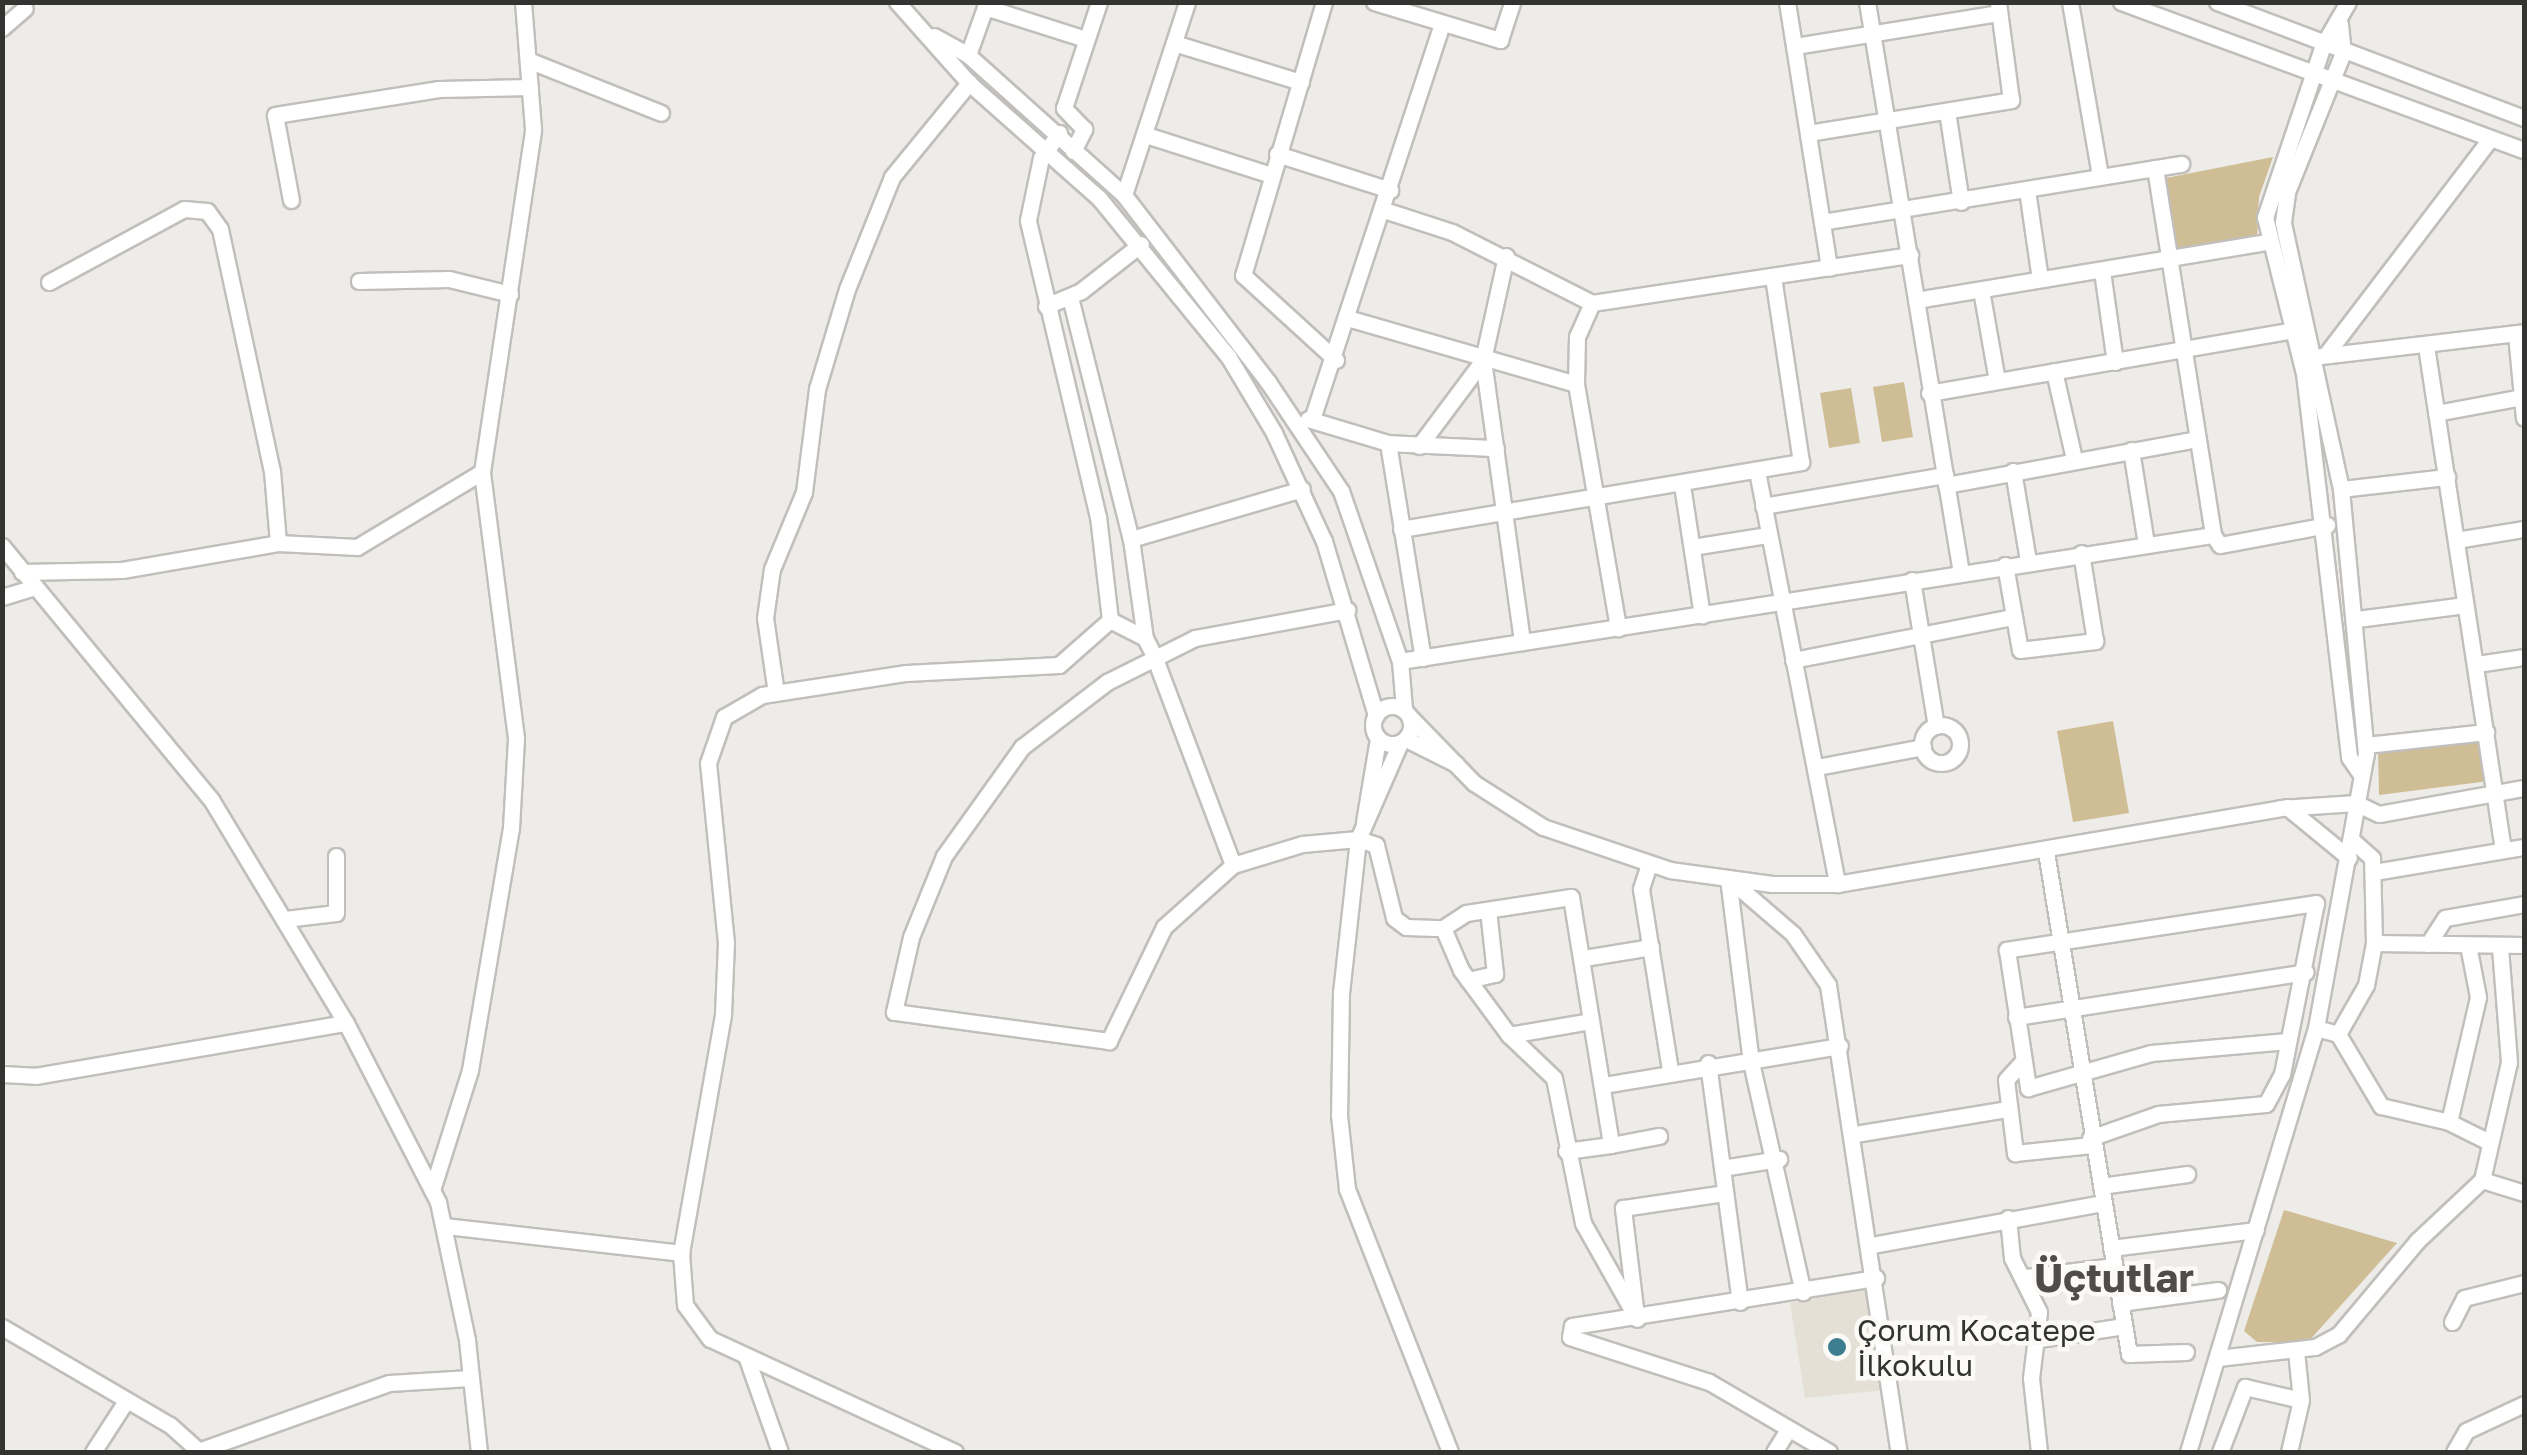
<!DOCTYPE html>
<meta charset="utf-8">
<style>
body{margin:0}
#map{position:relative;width:2527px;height:1455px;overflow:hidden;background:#eeece9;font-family:"Golos Text",sans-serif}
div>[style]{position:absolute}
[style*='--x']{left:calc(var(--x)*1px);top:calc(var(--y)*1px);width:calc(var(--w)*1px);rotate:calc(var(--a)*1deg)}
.built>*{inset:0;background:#e4e0d5}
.green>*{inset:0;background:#cfbe95}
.roads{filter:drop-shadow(2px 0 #c1bfbc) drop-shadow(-2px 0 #c1bfbc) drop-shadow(0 2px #c1bfbc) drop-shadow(0 -2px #c1bfbc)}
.minor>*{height:15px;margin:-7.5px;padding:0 7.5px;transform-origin:7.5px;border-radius:7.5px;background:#fff}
.minor>.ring{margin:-7.5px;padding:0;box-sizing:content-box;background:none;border:15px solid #fff;border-radius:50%}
.dots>*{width:28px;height:28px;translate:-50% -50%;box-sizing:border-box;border:5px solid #fbfaf6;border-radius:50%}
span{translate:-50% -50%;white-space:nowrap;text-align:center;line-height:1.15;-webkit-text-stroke:9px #fbfaf6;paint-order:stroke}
.poi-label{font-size:30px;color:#333331}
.left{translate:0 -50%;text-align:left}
.district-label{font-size:40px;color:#4e4d4a;font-weight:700}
.frame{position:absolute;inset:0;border:5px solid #333331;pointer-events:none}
</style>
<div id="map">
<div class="built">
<div style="clip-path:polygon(1868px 1288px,1885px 1390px,1805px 1398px,1790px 1303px)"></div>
</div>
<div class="green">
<div style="clip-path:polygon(2273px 157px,2259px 197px,2257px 242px,2176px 253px,2166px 178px)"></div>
<div style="clip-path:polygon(1904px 382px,1913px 437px,1882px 442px,1873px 387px)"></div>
<div style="clip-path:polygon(1851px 388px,1860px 443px,1829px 448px,1820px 393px)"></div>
<div style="clip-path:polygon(2113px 721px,2129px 813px,2073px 822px,2057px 731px)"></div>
<div style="clip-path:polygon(2482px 741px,2489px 781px,2379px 795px,2378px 748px)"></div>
<div style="clip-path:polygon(2284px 1210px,2397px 1243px,2308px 1342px,2257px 1342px,2244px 1331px)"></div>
</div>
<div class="roads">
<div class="minor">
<div style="--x:897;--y:2;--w:108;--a:48.4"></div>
<div style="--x:969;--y:83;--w:174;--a:41.5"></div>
<div style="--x:1099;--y:198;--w:204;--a:50.8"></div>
<div style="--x:1228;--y:356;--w:90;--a:59.1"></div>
<div style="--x:1274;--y:433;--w:119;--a:65.2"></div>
<div style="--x:1324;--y:541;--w:182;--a:73.4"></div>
<div style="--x:1324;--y:2;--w:285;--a:106.5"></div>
<div style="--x:1243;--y:275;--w:126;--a:42.4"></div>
<div style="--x:1374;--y:2;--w:132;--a:16.8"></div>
<div style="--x:1500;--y:40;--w:40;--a:-72"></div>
<div style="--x:1787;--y:2;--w:269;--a:81"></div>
<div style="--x:1867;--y:2;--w:579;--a:80.65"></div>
<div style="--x:2070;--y:2;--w:177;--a:80.2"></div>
<div style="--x:2121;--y:2;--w:429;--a:20.2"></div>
<div style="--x:2217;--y:2;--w:328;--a:20.7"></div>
<div style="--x:2348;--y:2;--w:50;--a:120.2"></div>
<div style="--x:2323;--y:45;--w:182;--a:108.6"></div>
<div style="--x:2265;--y:217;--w:161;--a:76"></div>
<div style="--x:2304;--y:373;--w:387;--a:83.3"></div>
<div style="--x:2349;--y:757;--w:18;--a:56"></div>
<div style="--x:985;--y:7;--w:105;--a:17.7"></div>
<div style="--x:2;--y:28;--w:30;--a:-41"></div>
<div style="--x:934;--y:36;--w:39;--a:29"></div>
<div style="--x:968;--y:55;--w:210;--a:41.9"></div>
<div style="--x:1124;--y:195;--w:236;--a:52.4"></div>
<div style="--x:1268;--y:382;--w:131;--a:56.2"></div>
<div style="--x:1341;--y:491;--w:180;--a:70.9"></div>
<div style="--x:1400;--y:661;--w:48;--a:85.2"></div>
<div style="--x:1174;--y:43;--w:133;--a:17.1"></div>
<div style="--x:1795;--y:46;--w:207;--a:-9.2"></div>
<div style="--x:968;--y:55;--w:56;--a:-70.3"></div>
<div style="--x:528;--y:60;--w:143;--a:21.7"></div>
<div style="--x:1947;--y:111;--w:92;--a:81.3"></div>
<div style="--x:1808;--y:133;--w:206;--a:-9.2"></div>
<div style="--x:2011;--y:100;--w:99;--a:-97.6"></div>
<div style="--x:1146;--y:135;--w:131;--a:17.7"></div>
<div style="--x:1073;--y:151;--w:25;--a:-63"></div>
<div style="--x:1084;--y:129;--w:29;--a:-134"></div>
<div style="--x:1064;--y:108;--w:112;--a:-71.7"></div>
<div style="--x:1277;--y:154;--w:119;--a:17.7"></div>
<div style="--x:2155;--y:168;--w:372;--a:81"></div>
<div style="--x:2213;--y:535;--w:12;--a:55"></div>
<div style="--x:2220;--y:545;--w:109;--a:-10.6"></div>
<div style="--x:2027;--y:190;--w:90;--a:81.7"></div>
<div style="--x:1124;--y:195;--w:203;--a:-71.9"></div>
<div style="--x:291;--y:200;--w:86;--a:-100.7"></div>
<div style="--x:275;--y:115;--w:166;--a:-9"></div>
<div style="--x:439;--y:89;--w:91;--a:-1.3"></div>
<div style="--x:1384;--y:210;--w:71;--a:17.9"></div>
<div style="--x:1452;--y:232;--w:157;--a:26.9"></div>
<div style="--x:1592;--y:303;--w:322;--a:-8.6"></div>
<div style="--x:1822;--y:222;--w:364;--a:-9.2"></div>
<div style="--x:1506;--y:256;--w:107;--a:102.5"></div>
<div style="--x:1483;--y:360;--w:285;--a:82.1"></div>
<div style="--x:2102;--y:271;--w:92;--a:81.9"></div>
<div style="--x:359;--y:281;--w:90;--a:-1.3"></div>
<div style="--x:449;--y:279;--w:63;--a:13.8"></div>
<div style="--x:49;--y:282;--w:153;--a:-28.4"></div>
<div style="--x:184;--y:209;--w:23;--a:5"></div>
<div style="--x:207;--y:211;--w:22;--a:54"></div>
<div style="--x:220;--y:229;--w:248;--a:77.9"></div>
<div style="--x:272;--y:471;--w:72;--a:85.2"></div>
<div style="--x:1981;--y:290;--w:92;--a:80"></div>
<div style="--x:1070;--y:297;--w:250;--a:75.9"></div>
<div style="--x:1131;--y:539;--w:100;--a:82"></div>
<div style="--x:1916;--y:300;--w:356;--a:-9.4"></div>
<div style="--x:1592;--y:303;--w:36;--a:114"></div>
<div style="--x:1577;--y:336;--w:48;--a:91.2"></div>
<div style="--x:1576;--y:384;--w:248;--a:80.2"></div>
<div style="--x:1046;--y:306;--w:38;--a:-23"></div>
<div style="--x:1081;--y:291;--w:76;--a:-38.1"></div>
<div style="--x:1351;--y:319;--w:234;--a:16.1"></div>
<div style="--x:2516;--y:334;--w:84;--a:84.6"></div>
<div style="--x:2426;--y:346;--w:510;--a:81.31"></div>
<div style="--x:2327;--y:353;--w:269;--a:-52.7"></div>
<div style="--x:2321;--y:356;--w:204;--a:-6.7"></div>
<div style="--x:2054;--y:371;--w:90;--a:77.2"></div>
<div style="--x:1929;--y:393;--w:368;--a:-9.8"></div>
<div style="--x:2436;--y:413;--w:87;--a:-10.5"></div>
<div style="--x:1313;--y:416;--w:413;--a:-71.8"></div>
<div style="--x:1308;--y:419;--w:84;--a:16.7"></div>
<div style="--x:1388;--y:443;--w:108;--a:2.7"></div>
<div style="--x:1388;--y:443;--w:218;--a:80.8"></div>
<div style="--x:1419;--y:446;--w:107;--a:-53.3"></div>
<div style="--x:2131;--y:450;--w:95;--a:80.9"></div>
<div style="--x:1757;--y:471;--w:421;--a:79"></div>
<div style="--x:2013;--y:471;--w:91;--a:80.5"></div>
<div style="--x:1682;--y:485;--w:132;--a:81.3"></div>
<div style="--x:1946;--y:485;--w:254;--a:-10.4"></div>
<div style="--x:2341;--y:489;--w:107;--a:-6.5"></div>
<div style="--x:1763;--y:506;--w:185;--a:-9.7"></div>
<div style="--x:1401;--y:529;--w:406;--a:-9.5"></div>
<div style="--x:1801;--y:462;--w:188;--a:-98.6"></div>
<div style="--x:1131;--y:539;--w:178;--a:-16.3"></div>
<div style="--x:2456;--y:540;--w:69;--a:-9.2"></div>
<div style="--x:2;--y:546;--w:330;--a:50.5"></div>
<div style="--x:212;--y:801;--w:259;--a:58.9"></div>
<div style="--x:346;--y:1023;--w:201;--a:62.8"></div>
<div style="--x:438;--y:1202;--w:141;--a:78.1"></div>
<div style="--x:467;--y:1340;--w:113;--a:83.9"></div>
<div style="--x:1692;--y:547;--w:77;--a:-9"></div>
<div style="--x:2005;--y:565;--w:86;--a:80"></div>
<div style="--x:2020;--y:650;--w:76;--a:-6.8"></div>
<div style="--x:2095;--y:641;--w:89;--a:-99"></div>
<div style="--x:22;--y:572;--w:100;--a:-1.1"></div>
<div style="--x:122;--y:570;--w:158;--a:-9.8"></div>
<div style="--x:278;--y:543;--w:79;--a:2.9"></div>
<div style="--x:357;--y:547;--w:146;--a:-31"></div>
<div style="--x:1912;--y:580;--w:148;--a:80.7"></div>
<div style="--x:2;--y:597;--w:34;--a:-17"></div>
<div style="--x:2357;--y:619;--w:109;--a:-7.4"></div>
<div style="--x:1110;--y:620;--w:39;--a:27"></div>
<div style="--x:1145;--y:638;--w:20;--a:63"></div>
<div style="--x:1154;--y:656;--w:223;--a:69.3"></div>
<div style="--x:1233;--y:865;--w:72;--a:-16.9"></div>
<div style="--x:1302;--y:844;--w:56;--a:-5.1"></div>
<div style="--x:1358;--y:839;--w:19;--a:18"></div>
<div style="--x:1376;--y:845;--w:75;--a:76.1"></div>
<div style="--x:1394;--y:918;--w:15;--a:37"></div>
<div style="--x:1406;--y:927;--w:37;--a:2"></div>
<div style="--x:1443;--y:928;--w:46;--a:66.8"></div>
<div style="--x:1461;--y:970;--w:81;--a:53.6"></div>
<div style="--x:1509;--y:1035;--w:82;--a:-9.8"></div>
<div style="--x:1793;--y:660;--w:224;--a:-11.1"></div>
<div style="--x:1400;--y:661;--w:823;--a:-8.81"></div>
<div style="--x:2477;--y:664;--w:48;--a:-8.5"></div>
<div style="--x:776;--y:693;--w:76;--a:-98.3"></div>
<div style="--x:765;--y:618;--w:49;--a:-81.9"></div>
<div style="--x:772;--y:569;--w:83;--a:-67.4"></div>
<div style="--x:804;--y:492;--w:104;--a:-82.8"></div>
<div style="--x:817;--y:389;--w:104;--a:-73.3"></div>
<div style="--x:847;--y:289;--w:121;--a:-68.1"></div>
<div style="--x:892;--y:177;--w:122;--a:-50.7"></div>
<div class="ring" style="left:1373px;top:706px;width:23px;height:23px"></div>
<div style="--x:1409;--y:716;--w:93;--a:45.9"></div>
<div style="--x:1474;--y:783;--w:82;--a:32.5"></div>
<div style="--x:1543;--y:827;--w:134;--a:18.7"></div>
<div style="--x:1670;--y:870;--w:103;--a:7.8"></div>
<div style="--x:1772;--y:884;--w:65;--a:0"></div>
<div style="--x:1837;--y:884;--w:449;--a:-9.7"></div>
<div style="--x:2280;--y:808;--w:76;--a:-3.8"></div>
<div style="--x:2356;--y:803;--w:25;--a:26"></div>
<div style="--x:2379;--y:814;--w:147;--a:-10.2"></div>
<div class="ring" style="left:1922px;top:725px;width:23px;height:23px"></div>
<div style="--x:1406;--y:739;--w:56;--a:26.6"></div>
<div style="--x:1400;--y:743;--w:105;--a:113.6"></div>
<div style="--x:1358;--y:839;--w:154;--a:96.3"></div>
<div style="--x:1341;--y:992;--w:123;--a:90.9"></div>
<div style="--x:1339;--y:1115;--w:74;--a:83.8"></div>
<div style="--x:1347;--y:1189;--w:282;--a:68.6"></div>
<div style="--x:2366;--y:745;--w:121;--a:-6.2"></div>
<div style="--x:1817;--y:767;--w:108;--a:-10.7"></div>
<div style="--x:2287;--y:807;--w:80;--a:39.4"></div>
<div style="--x:1364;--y:822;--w:85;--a:-80.5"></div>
<div style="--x:2046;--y:852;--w:509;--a:80.61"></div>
<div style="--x:2129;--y:1354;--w:57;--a:-2"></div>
<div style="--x:1649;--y:864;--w:26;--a:108"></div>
<div style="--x:1641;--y:889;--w:183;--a:80.9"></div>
<div style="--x:1233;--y:865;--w:93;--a:138.1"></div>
<div style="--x:1164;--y:927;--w:127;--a:115.8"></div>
<div style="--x:1109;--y:1041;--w:217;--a:-172.3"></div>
<div style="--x:894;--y:1012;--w:77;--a:-77.2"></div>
<div style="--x:911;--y:937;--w:87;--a:-67.8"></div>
<div style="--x:944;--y:856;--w:134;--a:-54.4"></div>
<div style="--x:1022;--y:747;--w:107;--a:-37.4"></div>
<div style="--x:1107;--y:682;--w:98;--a:-26.6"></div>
<div style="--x:1195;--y:638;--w:155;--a:-10.4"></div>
<div style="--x:2374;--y:872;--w:152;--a:-9.5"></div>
<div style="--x:1728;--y:878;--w:86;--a:40.7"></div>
<div style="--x:1793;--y:934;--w:62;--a:55.5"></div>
<div style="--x:1828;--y:985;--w:472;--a:81.4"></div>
<div style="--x:1728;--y:878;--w:185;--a:82.9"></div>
<div style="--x:1751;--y:1062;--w:236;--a:77.3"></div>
<div style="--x:285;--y:919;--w:51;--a:-6.7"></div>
<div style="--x:336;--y:913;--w:57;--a:-90"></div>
<div style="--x:1443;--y:928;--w:27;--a:-33"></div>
<div style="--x:1466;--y:913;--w:106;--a:-8.7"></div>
<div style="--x:1571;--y:897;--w:251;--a:80.8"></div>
<div style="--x:1611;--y:1145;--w:49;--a:-10.6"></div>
<div style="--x:2374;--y:943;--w:150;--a:0.8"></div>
<div style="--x:2428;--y:944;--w:31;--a:-57"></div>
<div style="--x:2445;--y:918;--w:80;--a:-10"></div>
<div style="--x:1584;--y:958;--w:68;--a:-9.3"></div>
<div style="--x:1468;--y:980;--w:28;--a:-13"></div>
<div style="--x:1495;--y:974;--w:64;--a:-96.2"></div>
<div style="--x:2016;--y:1017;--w:293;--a:-8.8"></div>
<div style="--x:2316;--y:1028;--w:23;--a:15"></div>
<div style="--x:2338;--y:1034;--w:56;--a:-60.3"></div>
<div style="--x:2366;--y:985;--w:43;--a:-79.2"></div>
<div style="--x:2374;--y:943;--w:85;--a:-91.3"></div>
<div style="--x:2372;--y:858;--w:28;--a:-138"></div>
<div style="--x:2338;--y:1034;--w:84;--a:59.2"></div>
<div style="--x:2381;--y:1106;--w:70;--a:13.2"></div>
<div style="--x:2449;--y:1122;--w:42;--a:26.6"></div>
<div style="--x:1509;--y:1035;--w:62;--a:43.7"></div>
<div style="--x:1554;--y:1078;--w:148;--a:78.7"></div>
<div style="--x:1583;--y:1223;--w:110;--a:60.6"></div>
<div style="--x:2023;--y:1061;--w:25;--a:132"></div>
<div style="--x:2006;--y:1080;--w:74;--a:83"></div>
<div style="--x:2015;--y:1153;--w:77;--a:-5.9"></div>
<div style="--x:1708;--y:1063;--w:241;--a:82.4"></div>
<div style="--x:2;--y:1074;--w:33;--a:3"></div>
<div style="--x:35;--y:1076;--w:315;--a:-9.7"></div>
<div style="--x:1604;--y:1085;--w:239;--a:-9.4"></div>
<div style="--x:2449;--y:1122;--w:128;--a:-76.9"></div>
<div style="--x:2478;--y:997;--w:53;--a:-100.9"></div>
<div style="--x:1855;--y:1134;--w:155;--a:-9.3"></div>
<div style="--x:2090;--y:1138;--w:72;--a:-19.4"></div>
<div style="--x:2158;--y:1114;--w:108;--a:-5.3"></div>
<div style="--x:2266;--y:1104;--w:34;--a:-62"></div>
<div style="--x:2282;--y:1074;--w:174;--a:-78.8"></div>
<div style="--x:2316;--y:903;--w:313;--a:171.4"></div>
<div style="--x:2007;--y:950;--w:140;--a:81.3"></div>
<div style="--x:2028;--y:1088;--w:128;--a:-15.9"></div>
<div style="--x:2151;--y:1053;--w:137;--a:-5"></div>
<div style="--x:1566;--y:1151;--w:45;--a:-7.6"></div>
<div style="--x:1722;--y:1168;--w:58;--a:-9"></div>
<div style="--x:2482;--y:1180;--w:121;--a:-77.1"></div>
<div style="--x:2509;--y:1062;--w:115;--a:-94.5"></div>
<div style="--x:2101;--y:1186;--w:87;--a:-7.9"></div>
<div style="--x:432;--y:1190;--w:126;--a:-72.4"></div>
<div style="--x:470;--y:1070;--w:245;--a:-80.4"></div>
<div style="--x:511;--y:828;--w:90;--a:-86.8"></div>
<div style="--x:516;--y:738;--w:268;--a:-97.3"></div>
<div style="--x:482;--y:472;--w:347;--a:-81.5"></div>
<div style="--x:533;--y:129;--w:127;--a:-94.5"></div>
<div style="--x:2008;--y:1218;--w:40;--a:84.3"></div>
<div style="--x:2012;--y:1258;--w:60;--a:63.4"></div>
<div style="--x:2039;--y:1312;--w:66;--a:96.9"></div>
<div style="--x:2031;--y:1378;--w:74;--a:83.8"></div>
<div style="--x:445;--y:1226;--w:238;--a:6.5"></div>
<div style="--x:1872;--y:1245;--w:235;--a:-10.3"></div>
<div style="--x:2111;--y:1248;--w:146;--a:-7.1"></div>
<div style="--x:2026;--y:1277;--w:89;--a:-7.1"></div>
<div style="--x:2120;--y:1303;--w:99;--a:-7.6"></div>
<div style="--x:1636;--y:1316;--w:109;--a:-96.9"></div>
<div style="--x:1623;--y:1208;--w:103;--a:-8.4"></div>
<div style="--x:2452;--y:1322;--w:27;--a:-63"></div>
<div style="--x:2464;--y:1298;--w:62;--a:-14"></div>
<div style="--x:2;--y:1327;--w:194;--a:30.3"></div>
<div style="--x:170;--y:1425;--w:40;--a:42"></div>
<div style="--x:2039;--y:1339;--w:86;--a:-8.7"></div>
<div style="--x:746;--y:1356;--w:102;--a:70.5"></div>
<div style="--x:2218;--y:1358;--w:98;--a:-6.5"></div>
<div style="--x:2315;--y:1347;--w:27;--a:-28"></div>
<div style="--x:2339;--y:1334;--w:121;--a:-50"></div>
<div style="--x:2417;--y:1241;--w:89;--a:-43.2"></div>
<div style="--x:2482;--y:1180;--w:44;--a:17.2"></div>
<div style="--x:198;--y:1451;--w:203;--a:-19.6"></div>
<div style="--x:389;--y:1383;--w:81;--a:-3.5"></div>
<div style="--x:93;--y:1452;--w:61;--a:-57.1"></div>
<div style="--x:955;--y:1452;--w:270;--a:-155.2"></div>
<div style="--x:710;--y:1339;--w:42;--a:-126.3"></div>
<div style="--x:685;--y:1305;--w:52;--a:-94.4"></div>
<div style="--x:681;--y:1253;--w:243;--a:-80"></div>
<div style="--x:723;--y:1014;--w:71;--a:-87.6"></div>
<div style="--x:726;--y:943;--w:181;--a:-95.7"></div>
<div style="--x:708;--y:763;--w:49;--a:-70.8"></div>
<div style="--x:724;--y:717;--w:44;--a:-30.1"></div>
<div style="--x:762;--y:695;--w:146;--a:-8.7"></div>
<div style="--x:906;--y:673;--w:153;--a:-3"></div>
<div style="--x:1059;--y:665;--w:68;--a:-41.4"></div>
<div style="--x:1110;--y:620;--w:104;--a:-96.6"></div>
<div style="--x:1098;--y:517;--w:305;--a:-103.3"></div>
<div style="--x:1028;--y:220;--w:63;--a:-78.2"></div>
<div style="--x:1041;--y:158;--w:31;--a:-54"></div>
<div style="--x:1774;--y:1452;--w:26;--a:-58"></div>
<div style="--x:1829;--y:1452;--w:139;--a:-149.7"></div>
<div style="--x:1709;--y:1382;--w:146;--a:-162.1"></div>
<div style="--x:1570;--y:1337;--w:11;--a:-80"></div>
<div style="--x:1572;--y:1326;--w:308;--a:-9"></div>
<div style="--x:2188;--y:1452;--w:443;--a:-73.2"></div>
<div style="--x:2316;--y:1028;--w:279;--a:-79.7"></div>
<div style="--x:2366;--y:754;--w:266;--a:-95.4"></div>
<div style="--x:2341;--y:489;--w:273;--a:-102.3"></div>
<div style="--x:2283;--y:222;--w:30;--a:-82"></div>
<div style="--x:2287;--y:192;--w:150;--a:-68.1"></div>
<div style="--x:2343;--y:53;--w:30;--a:-96"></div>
<div style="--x:2220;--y:1452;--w:70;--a:-69"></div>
<div style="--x:2245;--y:1387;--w:57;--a:13.1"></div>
<div style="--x:2289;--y:1452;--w:53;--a:-77"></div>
<div style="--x:2301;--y:1400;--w:49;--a:-95.8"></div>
<div style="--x:2454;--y:1452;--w:24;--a:-60"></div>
<div style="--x:2466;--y:1431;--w:64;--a:-25"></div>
</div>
</div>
<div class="dots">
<div style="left:1837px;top:1347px;background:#3c7e90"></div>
</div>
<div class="poi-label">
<span class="left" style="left:1857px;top:1347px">Çorum Kocatepe<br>İlkokulu</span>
</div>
<div class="district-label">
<span style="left:2114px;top:1277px">Üçtutlar</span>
</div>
<div class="frame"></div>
</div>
